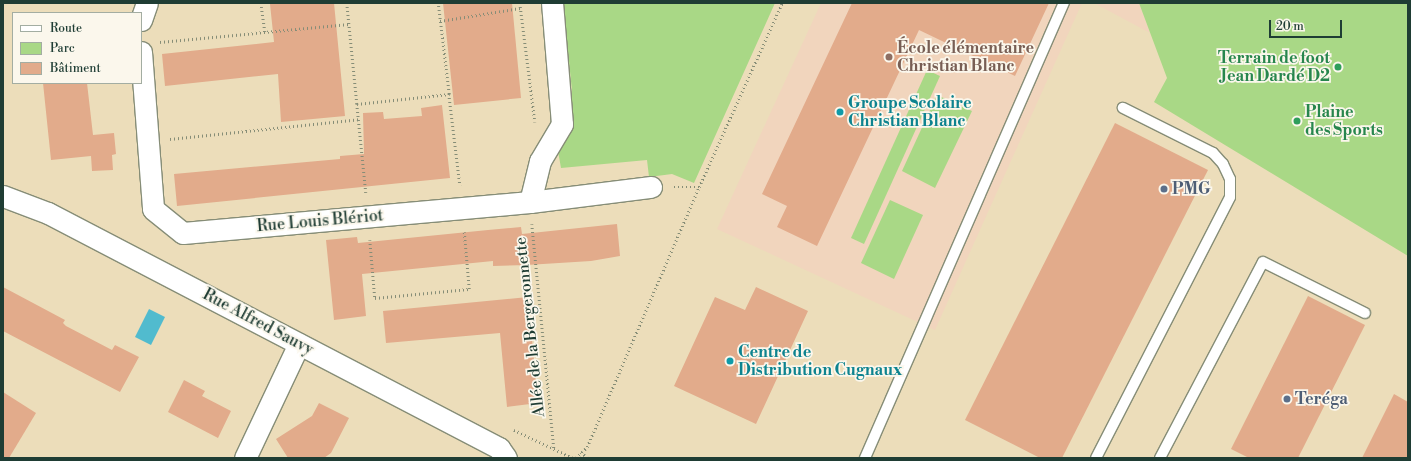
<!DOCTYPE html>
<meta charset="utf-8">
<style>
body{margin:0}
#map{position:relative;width:1411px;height:461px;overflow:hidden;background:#ecddba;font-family:"Libre Bodoni",serif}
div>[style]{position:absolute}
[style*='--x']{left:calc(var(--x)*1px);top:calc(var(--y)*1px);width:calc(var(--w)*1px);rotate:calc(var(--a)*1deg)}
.built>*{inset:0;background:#f1d5bd}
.green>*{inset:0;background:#a9d886}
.water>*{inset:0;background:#51bbce}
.building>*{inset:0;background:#e2ab8b}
.path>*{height:2.5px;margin-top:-1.25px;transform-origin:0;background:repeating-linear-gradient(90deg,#868d77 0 1px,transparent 0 4px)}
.roads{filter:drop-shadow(1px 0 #868d77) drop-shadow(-1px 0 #868d77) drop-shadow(0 1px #868d77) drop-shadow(0 -1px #868d77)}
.lane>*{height:10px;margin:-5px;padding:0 5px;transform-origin:5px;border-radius:5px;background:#fff}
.street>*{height:21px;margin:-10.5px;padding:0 10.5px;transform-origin:10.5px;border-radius:10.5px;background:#fff}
.dots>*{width:11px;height:11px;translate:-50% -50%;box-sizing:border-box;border:2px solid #fbf7ec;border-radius:50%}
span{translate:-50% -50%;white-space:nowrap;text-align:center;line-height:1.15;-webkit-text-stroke:3.5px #fbf7ec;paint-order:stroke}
.education-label{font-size:16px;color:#785e54;font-weight:700}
.left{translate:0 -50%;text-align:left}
.leisure-label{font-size:16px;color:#27864d;font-weight:700}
.right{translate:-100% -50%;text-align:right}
.culture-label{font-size:16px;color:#0d838f;font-weight:700}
.service-label{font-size:16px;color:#4e5e75;font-weight:700}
.street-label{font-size:16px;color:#1f3d34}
.frame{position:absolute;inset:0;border:4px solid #1f3d34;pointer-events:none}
.legend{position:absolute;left:12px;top:12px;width:130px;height:72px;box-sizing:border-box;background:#fbf7ec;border:1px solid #a3ada2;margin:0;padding:5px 7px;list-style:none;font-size:12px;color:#1f3d34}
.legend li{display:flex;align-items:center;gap:8px;height:20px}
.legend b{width:20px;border:1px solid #a3ada2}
.scale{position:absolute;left:1269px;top:20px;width:73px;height:18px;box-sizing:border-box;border:2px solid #1f3d34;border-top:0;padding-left:5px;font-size:12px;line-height:14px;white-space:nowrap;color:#1f3d34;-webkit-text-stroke:3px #fbf7ec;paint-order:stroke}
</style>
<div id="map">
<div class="built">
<div style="clip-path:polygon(821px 3px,1082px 3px,935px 330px,717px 229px)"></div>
<div style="clip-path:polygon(1094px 3px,1139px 3px,1150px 33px)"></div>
</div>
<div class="green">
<div style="clip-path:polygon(563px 3px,775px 3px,694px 183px,672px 174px,649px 177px,647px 160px,561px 168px,558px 151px,570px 109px,572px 91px)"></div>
<div style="clip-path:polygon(1139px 3px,1408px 3px,1408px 256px,1154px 102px,1167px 78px)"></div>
<div style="clip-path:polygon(927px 70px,940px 76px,864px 244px,851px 238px)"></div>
<div style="clip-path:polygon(937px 95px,972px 111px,935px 188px,902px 171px)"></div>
<div style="clip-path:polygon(890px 200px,923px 215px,894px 279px,861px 263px)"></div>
</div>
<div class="water">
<div style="clip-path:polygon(149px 309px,165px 317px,151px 345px,135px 337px)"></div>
</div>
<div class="building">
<div style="clip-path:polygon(334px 3px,345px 116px,281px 122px,278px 74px,165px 86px,162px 54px,274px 42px,270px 4px)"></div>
<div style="clip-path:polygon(443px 3px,512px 3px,521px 98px,454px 105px)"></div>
<div style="clip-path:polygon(852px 3px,1049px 3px,1015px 76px,919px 30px,817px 246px,777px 227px,787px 206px,762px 194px)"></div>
<div style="clip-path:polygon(43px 83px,87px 83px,93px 135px,114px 133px,116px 154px,112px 155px,113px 170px,92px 171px,91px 156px,51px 160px)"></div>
<div style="clip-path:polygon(442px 105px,450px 178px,177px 206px,174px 174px,340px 159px,340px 156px,364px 154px,363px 113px,383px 112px,384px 119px,422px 116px,421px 108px)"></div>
<div style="clip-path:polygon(1115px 123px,1208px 170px,1062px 458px,1040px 458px,965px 420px)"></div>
<div style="clip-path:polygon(617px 224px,620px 256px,591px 261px,527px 265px,493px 266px,493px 261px,362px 274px,366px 316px,334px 320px,326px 240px,357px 237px,358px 243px,488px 230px,521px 227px,522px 234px)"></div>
<div style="clip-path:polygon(3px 287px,65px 320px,63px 323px,66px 326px,112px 350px,115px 345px,139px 357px,120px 392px,3px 331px)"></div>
<div style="clip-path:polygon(756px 287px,808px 311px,756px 424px,674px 386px,715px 297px,745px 310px)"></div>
<div style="clip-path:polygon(1308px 296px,1365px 325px,1298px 458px,1249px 458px,1231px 449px)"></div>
<div style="clip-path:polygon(528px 297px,538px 403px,507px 407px,500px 333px,386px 343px,383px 311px)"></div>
<div style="clip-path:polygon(184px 380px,205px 391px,202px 396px,231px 411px,218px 438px,168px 412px)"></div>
<div style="clip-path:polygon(3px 392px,36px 413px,9px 458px,3px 458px)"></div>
<div style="clip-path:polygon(1394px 394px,1408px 402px,1408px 458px,1362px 458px)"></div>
<div style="clip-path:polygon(319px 403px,349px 418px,331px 453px,324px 458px,288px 458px,276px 439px,312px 416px)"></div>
</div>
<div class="path">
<div style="--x:261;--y:3;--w:29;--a:82"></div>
<div style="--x:347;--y:3;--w:101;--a:84.3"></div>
<div style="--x:357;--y:104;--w:93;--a:-6.2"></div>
<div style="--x:449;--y:94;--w:92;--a:-96.9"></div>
<div style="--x:520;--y:3;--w:120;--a:82.8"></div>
<div style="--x:440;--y:21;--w:81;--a:-9.2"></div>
<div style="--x:160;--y:42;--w:190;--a:-5.4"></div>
<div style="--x:449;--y:94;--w:92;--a:83.1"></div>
<div style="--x:357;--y:104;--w:89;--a:84.2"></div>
<div style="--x:170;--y:139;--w:190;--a:-6"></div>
<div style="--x:674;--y:187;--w:25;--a:0"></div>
<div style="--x:532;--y:224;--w:227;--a:84.4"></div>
<div style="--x:370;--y:240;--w:58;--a:85.1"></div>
<div style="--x:375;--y:298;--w:94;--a:-5.5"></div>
<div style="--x:469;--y:289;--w:57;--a:-95"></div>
<div style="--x:514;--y:430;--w:65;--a:25.4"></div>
<div style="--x:581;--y:452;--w:9;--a:41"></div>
<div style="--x:576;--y:458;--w:16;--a:-45"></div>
<div style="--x:587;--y:447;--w:283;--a:-66.7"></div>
<div style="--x:699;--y:187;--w:202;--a:-65.7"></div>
</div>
<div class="roads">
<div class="lane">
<div style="--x:865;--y:458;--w:497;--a:-66.4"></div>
<div style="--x:1096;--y:458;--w:293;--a:-62.8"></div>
<div style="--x:1230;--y:197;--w:18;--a:-90"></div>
<div style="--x:1230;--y:179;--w:17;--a:-115"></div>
<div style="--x:1223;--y:164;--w:15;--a:-132"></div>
<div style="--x:1213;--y:153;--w:101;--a:-153.4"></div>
<div style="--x:1160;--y:458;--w:221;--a:-62.3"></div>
<div style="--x:1263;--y:262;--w:114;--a:26.6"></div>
</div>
<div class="street">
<div style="--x:141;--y:20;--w:18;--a:-71"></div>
<div style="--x:141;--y:52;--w:157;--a:85.6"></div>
<div style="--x:153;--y:209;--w:38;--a:39"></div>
<div style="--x:183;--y:233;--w:348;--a:-5.1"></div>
<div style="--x:530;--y:202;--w:122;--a:-7.1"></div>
<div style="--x:3;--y:196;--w:48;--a:20.7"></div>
<div style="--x:48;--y:213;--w:509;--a:27.52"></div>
<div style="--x:499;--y:448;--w:12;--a:55"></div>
<div style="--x:530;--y:202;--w:42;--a:-76.3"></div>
<div style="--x:540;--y:161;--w:43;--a:-59.3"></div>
<div style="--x:562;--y:124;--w:121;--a:-94.7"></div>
<div style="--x:245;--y:458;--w:126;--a:-64.7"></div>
</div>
</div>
<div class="dots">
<div style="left:889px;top:57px;background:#8d6e63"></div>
<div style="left:1338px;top:67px;background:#2e9e5b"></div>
<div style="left:840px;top:112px;background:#0f9aa8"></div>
<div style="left:1297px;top:121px;background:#2e9e5b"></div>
<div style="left:1164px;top:189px;background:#5c6f8a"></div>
<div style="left:730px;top:361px;background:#0f9aa8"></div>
<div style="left:1287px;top:399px;background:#5c6f8a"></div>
</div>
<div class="education-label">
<span class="left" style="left:897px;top:57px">École élémentaire<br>Christian Blanc</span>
</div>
<div class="leisure-label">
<span class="right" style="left:1330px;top:67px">Terrain de foot<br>Jean Dardé D2</span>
<span class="left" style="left:1305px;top:121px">Plaine<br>des Sports</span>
</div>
<div class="culture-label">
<span class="left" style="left:848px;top:112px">Groupe Scolaire<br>Christian Blanc</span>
<span class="left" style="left:738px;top:361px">Centre de<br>Distribution Cugnaux</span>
</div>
<div class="service-label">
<span class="left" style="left:1172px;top:189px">PMG</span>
<span class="left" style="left:1295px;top:399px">Teréga</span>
</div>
<div class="street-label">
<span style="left:320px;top:221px;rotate:-5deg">Rue Louis Blériot</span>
<span style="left:258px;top:322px;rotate:28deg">Rue Alfred Sauvy</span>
<span style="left:530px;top:327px;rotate:-96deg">Allée de la Bergeronnette</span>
</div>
<div class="frame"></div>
<ul class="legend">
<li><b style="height:5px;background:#fff"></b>Route</li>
<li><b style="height:11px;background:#a9d886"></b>Parc</li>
<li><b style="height:11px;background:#e2ab8b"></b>Bâtiment</li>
</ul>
<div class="scale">20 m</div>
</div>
